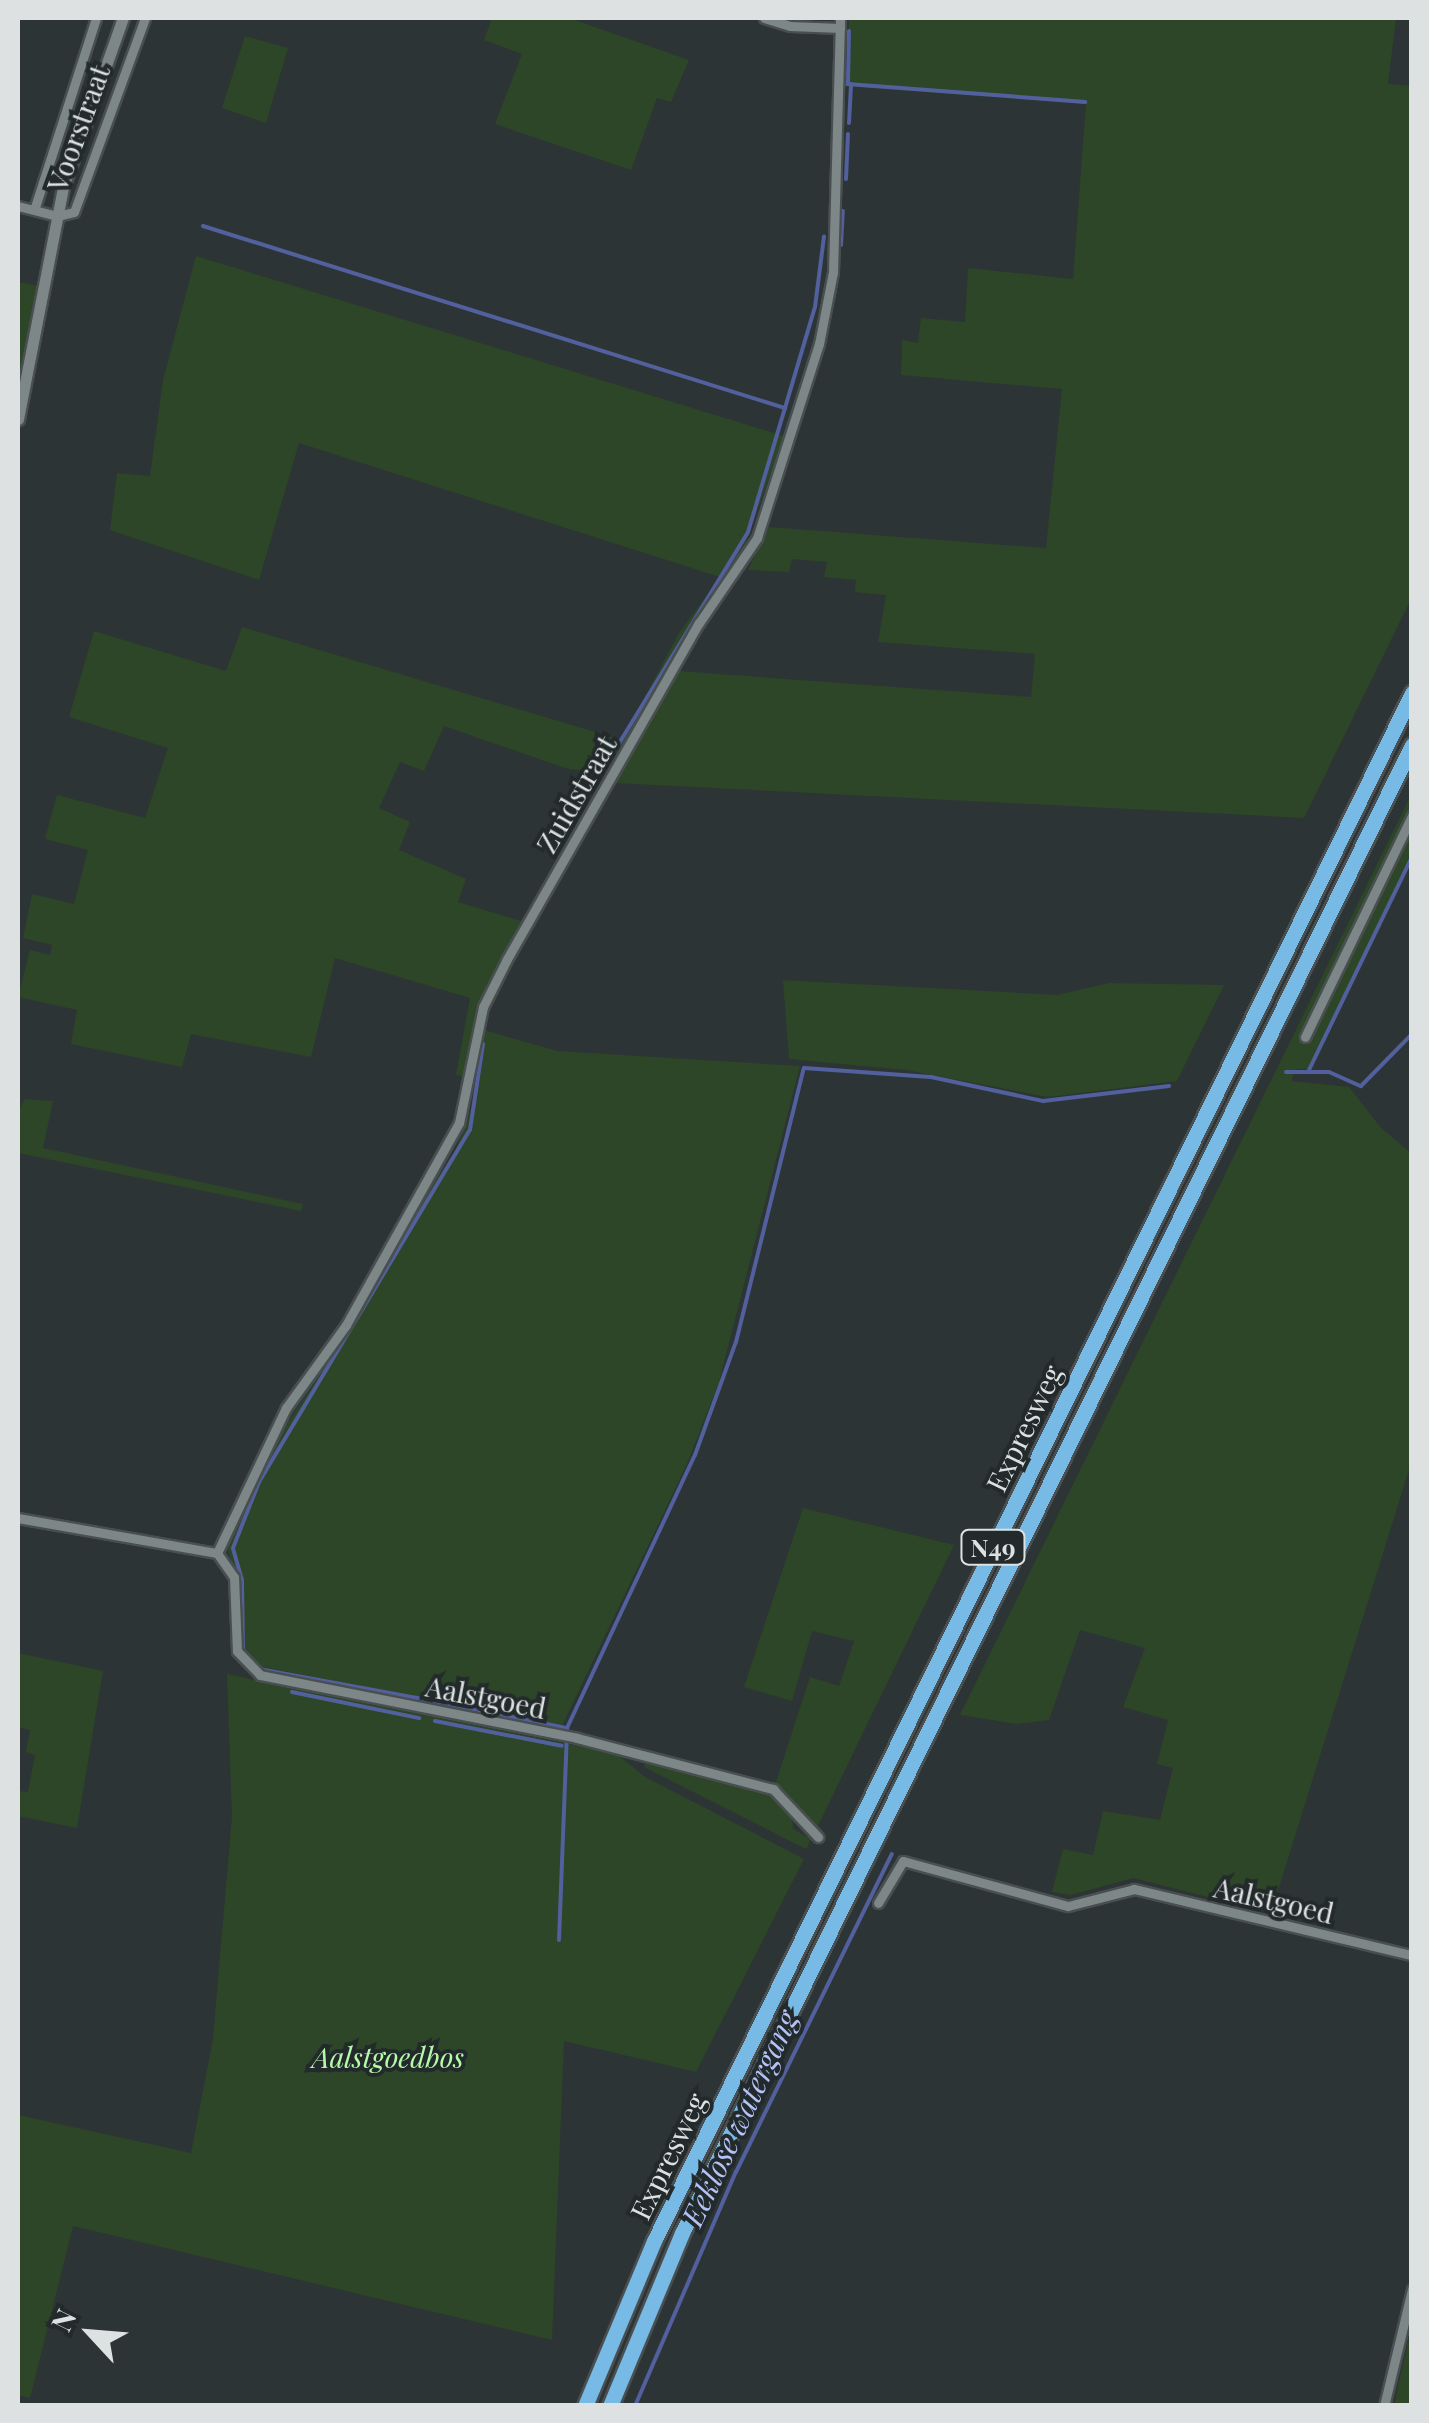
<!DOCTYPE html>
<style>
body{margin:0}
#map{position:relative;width:1429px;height:2423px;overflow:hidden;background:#2d3435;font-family:"Playfair Display",serif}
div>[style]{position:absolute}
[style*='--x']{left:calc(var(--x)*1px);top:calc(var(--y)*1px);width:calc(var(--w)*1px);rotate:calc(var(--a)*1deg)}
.green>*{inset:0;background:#2c4627}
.stream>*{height:4px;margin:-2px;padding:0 2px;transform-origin:2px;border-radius:2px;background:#52609e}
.roads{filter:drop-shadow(2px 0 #494f50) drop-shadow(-2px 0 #494f50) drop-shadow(0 2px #494f50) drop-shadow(0 -2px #494f50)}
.minor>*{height:9px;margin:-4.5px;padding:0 4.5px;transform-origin:4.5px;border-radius:4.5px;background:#7e8788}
.tertiary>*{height:11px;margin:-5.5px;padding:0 5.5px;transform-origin:5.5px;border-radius:5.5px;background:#7e8788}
.trunk>*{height:15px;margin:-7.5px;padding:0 7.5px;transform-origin:7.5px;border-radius:7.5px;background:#77bae6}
span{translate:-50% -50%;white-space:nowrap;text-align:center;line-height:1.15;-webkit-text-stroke:8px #232a2b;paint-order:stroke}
.shield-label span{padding:2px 8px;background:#232a2b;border:2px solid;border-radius:8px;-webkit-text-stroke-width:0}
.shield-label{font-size:25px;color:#dde1e2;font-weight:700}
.street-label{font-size:28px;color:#dde1e2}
.park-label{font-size:28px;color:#b5faa6;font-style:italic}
.water-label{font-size:30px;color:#b4c2f8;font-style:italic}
.frame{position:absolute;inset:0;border:20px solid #dde1e2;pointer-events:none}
.north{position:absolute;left:40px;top:2283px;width:100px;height:100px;-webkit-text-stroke:8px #232a2b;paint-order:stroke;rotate:296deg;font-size:28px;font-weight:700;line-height:40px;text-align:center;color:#dde1e2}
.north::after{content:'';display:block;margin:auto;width:35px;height:45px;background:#dde1e2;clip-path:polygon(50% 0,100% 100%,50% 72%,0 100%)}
</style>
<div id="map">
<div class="green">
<div style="clip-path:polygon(492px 18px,569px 18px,689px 60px,671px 102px,657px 98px,631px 170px,495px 124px,522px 54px,484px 40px)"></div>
<div style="clip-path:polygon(849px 18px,1396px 18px,1388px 84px,1412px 86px,1411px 599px,1304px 818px,615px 783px,678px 671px,1031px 697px,1035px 654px,878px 642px,886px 595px,855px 592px,856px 580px,824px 577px,827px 562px,792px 559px,789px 572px,748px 570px,769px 527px,1046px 548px,1062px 389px,901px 375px,902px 340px,918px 343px,921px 318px,965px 322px,968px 268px,1073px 279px,1086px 104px,847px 86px)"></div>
<div style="clip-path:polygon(245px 36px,288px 48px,266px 123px,222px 108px)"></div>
<div style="clip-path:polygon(196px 256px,784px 436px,740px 559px,686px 635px,606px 773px,568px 769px,444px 726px,424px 771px,400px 762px,379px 808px,410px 822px,399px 850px,466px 879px,458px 902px,521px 921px,480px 1000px,466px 1077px,456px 1075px,470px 998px,335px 958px,311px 1057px,191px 1034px,182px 1067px,71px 1044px,77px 1010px,18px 997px,30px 950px,50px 955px,52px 945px,23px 938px,32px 894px,74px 904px,88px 850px,45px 839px,57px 795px,145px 818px,168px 748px,69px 717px,94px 631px,226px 671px,242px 627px,622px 740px,679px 633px,720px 577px,299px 443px,259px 580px,110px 530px,117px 473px,150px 476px,163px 380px)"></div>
<div style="clip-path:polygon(18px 282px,39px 286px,18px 391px)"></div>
<div style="clip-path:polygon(1411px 795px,1411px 860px,1309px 1069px,1296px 1069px,1291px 1081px,1349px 1087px,1381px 1128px,1411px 1153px,1412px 1460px,1271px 1913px,1133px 1878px,1071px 1895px,1052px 1892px,1063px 1849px,1093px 1855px,1103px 1811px,1160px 1820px,1173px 1768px,1157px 1764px,1168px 1720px,1123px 1707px,1145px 1648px,1080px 1630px,1049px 1720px,1017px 1724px,960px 1715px)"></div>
<div style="clip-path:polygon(783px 980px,1057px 995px,1109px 983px,1224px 985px,1177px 1081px,1048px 1097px,906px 1070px,789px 1059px)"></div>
<div style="clip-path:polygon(484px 1030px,557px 1051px,800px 1066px,719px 1382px,687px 1464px,562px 1726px,253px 1665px,243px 1648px,242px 1595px,228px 1551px,229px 1537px,277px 1438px,356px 1322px,401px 1233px,456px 1149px,475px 1099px)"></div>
<div style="clip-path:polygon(25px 1099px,53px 1101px,43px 1148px,303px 1204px,301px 1211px,18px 1153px,18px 1111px)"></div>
<div style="clip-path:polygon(803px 1508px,954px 1545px,815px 1832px,775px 1785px,810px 1677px,839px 1686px,854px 1641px,812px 1631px,792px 1701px,744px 1687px)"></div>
<div style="clip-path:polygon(18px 1653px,103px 1671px,77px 1828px,18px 1816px,18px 1791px,28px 1792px,35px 1755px,26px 1752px,30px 1730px,18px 1727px)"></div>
<div style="clip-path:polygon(227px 1674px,617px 1754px,645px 1777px,804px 1859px,696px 2072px,564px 2041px,552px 2340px,73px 2226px,30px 2398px,18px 2395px,18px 2115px,191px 2153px,213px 2039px,232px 1816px)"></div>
<div style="clip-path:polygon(647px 1759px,771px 1793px,792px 1814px,793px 1829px,811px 1839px,806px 1849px,644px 1767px)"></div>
<div style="clip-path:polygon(1411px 2328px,1411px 2405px,1394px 2405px)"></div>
</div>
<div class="stream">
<div style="--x:848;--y:82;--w:51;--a:-88.9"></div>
<div style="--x:847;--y:84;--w:239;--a:4.3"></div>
<div style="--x:849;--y:123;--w:39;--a:-87"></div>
<div style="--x:846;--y:179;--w:45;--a:-87.5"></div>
<div style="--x:203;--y:226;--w:610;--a:17.37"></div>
<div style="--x:785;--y:408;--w:105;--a:-73.5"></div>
<div style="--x:815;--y:307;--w:71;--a:-82.7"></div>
<div style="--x:841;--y:245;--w:34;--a:-87"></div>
<div style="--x:833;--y:301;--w:18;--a:-81"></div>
<div style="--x:604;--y:768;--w:276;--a:-58.6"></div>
<div style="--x:748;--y:532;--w:129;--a:-73.4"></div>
<div style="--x:1286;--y:1072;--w:43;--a:0"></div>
<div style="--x:1329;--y:1072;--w:35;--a:24"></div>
<div style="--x:1361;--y:1086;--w:73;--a:-45.6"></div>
<div style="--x:1308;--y:1072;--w:239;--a:-64.2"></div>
<div style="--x:243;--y:1653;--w:73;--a:-90.8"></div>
<div style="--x:242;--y:1580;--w:33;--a:-106"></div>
<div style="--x:233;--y:1548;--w:71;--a:-68.5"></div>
<div style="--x:259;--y:1482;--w:410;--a:-59.1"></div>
<div style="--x:470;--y:1130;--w:87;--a:-81.4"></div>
<div style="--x:259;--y:1669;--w:166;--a:10.4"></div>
<div style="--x:292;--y:1692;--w:130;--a:11.6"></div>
<div style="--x:434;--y:1701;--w:136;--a:11.5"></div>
<div style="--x:435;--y:1721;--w:129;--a:11.1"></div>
<div style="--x:559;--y:1940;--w:212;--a:-87.8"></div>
<div style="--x:567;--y:1728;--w:302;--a:-64.9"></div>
<div style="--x:695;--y:1455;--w:120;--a:-70.1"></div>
<div style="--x:736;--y:1342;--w:282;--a:-76.1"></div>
<div style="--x:804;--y:1068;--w:127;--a:4.1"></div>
<div style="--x:931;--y:1077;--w:115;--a:12.1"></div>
<div style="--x:1043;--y:1101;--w:127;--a:-6.8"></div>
<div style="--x:635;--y:2406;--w:255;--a:-66.7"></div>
<div style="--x:736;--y:2172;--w:354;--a:-63.9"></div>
</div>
<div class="roads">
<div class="minor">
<div style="--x:764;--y:18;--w:27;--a:17"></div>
<div style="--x:790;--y:26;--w:50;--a:2.3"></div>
<div style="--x:18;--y:206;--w:40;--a:14.4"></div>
<div style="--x:57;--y:216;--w:17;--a:-13"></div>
<div style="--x:74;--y:212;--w:207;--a:-69.9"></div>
<div style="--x:35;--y:207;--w:199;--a:-72.1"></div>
<div style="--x:1305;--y:1037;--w:246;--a:-64.2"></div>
<div style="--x:18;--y:1518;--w:202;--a:10"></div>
<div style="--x:217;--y:1553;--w:161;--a:-64.6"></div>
<div style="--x:286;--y:1408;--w:102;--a:-54.1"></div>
<div style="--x:346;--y:1325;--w:231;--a:-60.8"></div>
<div style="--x:459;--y:1123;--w:118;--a:-78.3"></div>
<div style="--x:483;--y:1007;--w:54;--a:-63.4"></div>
<div style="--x:507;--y:959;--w:387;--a:-60.3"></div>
<div style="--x:699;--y:623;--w:103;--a:-55.7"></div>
<div style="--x:757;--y:538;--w:204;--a:-72.3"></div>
<div style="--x:819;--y:344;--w:73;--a:-79"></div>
<div style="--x:833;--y:272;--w:254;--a:-88.4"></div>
<div style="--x:217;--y:1553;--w:29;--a:55"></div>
<div style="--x:234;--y:1577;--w:74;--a:87.7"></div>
<div style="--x:237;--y:1651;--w:33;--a:46"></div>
<div style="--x:260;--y:1675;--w:323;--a:11.2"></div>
<div style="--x:577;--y:1738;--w:203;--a:14.6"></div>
<div style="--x:773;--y:1789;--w:66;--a:46.8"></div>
<div style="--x:878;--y:1903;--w:49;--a:-59.2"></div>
<div style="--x:903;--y:1861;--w:171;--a:15.3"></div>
<div style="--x:1068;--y:1906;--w:68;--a:-14.4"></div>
<div style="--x:1134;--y:1889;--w:286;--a:13.4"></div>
<div style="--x:1384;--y:2406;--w:120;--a:-76.5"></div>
</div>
<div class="tertiary">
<div style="--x:18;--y:419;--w:236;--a:-79"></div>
<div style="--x:63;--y:187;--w:179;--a:-70.5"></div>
</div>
<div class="trunk">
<div style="--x:585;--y:2406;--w:179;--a:-67.3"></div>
<div style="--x:654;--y:2241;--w:1724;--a:-63.91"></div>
<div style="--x:610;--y:2406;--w:187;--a:-67.4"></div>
<div style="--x:682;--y:2233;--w:1657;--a:-63.87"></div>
</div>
</div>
<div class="shield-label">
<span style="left:993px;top:1547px">N49</span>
</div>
<div class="street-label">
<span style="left:78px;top:128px;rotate:-70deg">Voorstraat</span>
<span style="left:576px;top:794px;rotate:-60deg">Zuidstraat</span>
<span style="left:1024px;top:1428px;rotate:-64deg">Expresweg</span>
<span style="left:486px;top:1697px;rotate:11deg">Aalstgoed</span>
<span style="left:1274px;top:1900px;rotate:13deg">Aalstgoed</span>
<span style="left:668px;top:2156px;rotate:-64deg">Expresweg</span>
</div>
<div class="park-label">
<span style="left:388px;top:2057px">Aalstgoedbos</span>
</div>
<div class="water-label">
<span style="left:739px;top:2118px;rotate:-65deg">Eeklose watergang</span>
</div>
<div class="frame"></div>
<div class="north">N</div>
</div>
